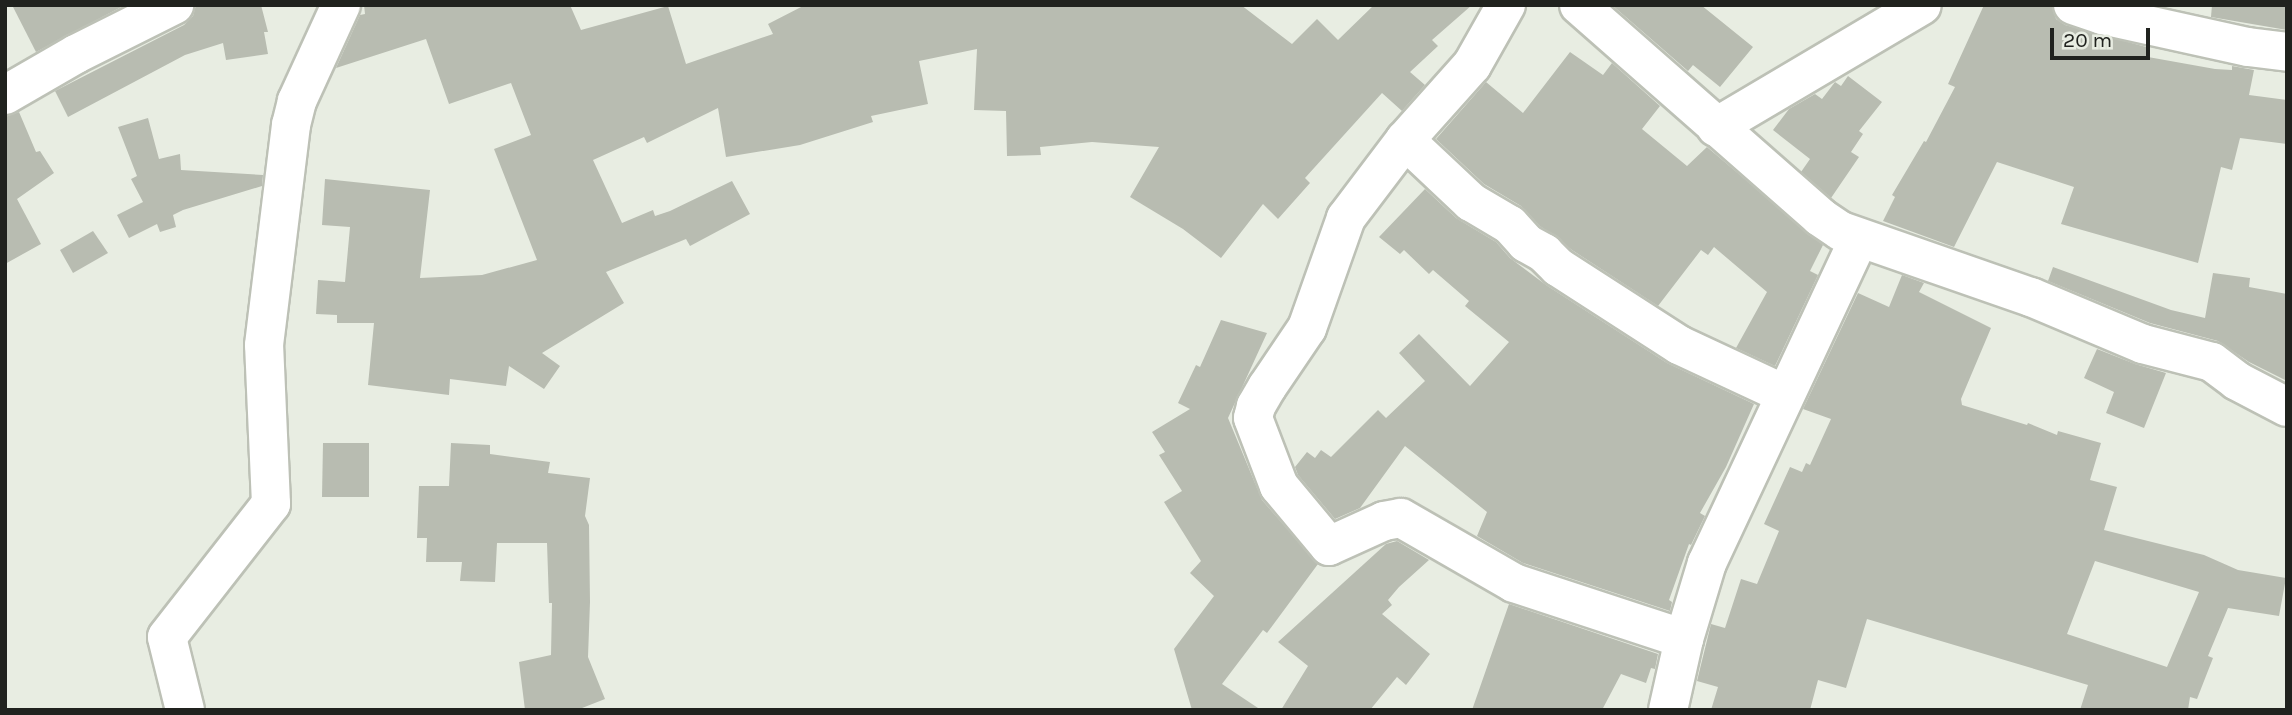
<!DOCTYPE html>
<style>
body{margin:0}
#map{position:relative;width:2292px;height:715px;overflow:hidden;background:#e8ede2;font-family:Karla,sans-serif}
div>[style]{position:absolute}
[style*='--x']{left:calc(var(--x)*1px);top:calc(var(--y)*1px);width:calc(var(--w)*1px);rotate:calc(var(--a)*1deg)}
.building>*{inset:0;background:#b8bcb1}
.roads{filter:drop-shadow(2px 0 #bdc1b6) drop-shadow(-2px 0 #bdc1b6) drop-shadow(0 2px #bdc1b6) drop-shadow(0 -2px #bdc1b6)}
.minor>*{height:38px;margin:-19px;padding:0 19px;transform-origin:19px;border-radius:19px;background:#fff}
span{translate:-50% -50%;white-space:nowrap;text-align:center;line-height:1.15;-webkit-text-stroke:6px #e8ede2;paint-order:stroke}
.frame{position:absolute;inset:0;border:7px solid #20221e;pointer-events:none}
.scale{position:absolute;left:2050px;top:28px;width:100px;height:32px;box-sizing:border-box;border:4px solid #20221e;border-top:0;padding-left:9px;font-size:21px;line-height:24px;white-space:nowrap;color:#20221e;-webkit-text-stroke:5px #e8ede2;paint-order:stroke}
</style>
<div id="map">
<div class="building">
<div style="clip-path:polygon(12px 5px,125px 5px,36px 52px)"></div>
<div style="clip-path:polygon(196px 5px,261px 5px,268px 32px,264px 32px,268px 54px,226px 60px,223px 43px,185px 55px,68px 117px,55px 91px,184px 25px,193px 16px)"></div>
<div style="clip-path:polygon(364px 5px,570px 5px,581px 30px,668px 6px,686px 64px,773px 34px,768px 24px,805px 5px,1241px 5px,1292px 44px,1317px 19px,1338px 40px,1374px 5px,1472px 5px,1432px 40px,1438px 46px,1410px 72px,1425px 85px,1402px 111px,1382px 93px,1305px 178px,1310px 183px,1278px 219px,1263px 204px,1221px 258px,1183px 229px,1130px 197px,1159px 147px,1092px 142px,1040px 147px,1041px 155px,1007px 156px,1006px 111px,974px 110px,977px 49px,919px 61px,928px 104px,871px 116px,873px 122px,800px 145px,726px 157px,718px 108px,647px 143px,644px 137px,593px 160px,622px 223px,653px 210px,655px 216px,670px 211px,732px 181px,750px 214px,690px 246px,686px 239px,606px 272px,624px 303px,542px 353px,560px 366px,544px 389px,509px 366px,506px 386px,450px 379px,449px 395px,368px 385px,374px 323px,337px 323px,337px 315px,316px 314px,318px 280px,345px 282px,350px 227px,322px 225px,325px 179px,430px 190px,420px 278px,482px 275px,537px 260px,494px 149px,531px 135px,511px 83px,449px 104px,426px 39px,336px 68px,360px 15px,365px 14px)"></div>
<div style="clip-path:polygon(1612px 5px,1701px 5px,1753px 47px,1720px 87px,1693px 65px,1688px 71px)"></div>
<div style="clip-path:polygon(1984px 5px,2052px 5px,2056px 19px,2065px 25px,2150px 48px,2148px 57px,2215px 69px,2232px 70px,2232px 66px,2254px 70px,2249px 95px,2287px 100px,2287px 144px,2240px 138px,2232px 170px,2221px 167px,2198px 263px,2061px 224px,2074px 187px,1997px 162px,1954px 247px,1883px 221px,1895px 197px,1892px 195px,1924px 141px,1926px 142px,1955px 87px,1948px 84px)"></div>
<div style="clip-path:polygon(2212px 5px,2287px 5px,2287px 30px,2211px 17px)"></div>
<div style="clip-path:polygon(1570px 52px,1603px 75px,1612px 63px,1660px 106px,1642px 129px,1687px 166px,1707px 147px,1823px 245px,1810px 271px,1818px 275px,1775px 366px,1736px 348px,1767px 292px,1714px 247px,1708px 255px,1701px 250px,1658px 306px,1572px 250px,1540px 226px,1521px 206px,1484px 184px,1436px 139px,1486px 82px,1523px 113px)"></div>
<div style="clip-path:polygon(1848px 76px,1882px 102px,1859px 131px,1863px 134px,1851px 152px,1859px 157px,1831px 198px,1801px 172px,1810px 159px,1773px 130px,1789px 109px,1815px 94px,1822px 99px,1835px 82px,1841px 86px)"></div>
<div style="clip-path:polygon(19px 112px,36px 152px,40px 151px,54px 173px,17px 199px,41px 244px,5px 264px,5px 117px)"></div>
<div style="clip-path:polygon(148px 118px,159px 159px,180px 154px,181px 170px,263px 175px,262px 186px,183px 210px,173px 215px,176px 227px,160px 232px,157px 224px,129px 238px,117px 215px,143px 202px,131px 179px,137px 176px,118px 127px)"></div>
<div style="clip-path:polygon(1425px 189px,1456px 218px,1496px 242px,1510px 258px,1546px 285px,1667px 363px,1754px 404px,1726px 467px,1700px 513px,1705px 516px,1691px 545px,1689px 544px,1669px 600px,1672px 602px,1670px 611px,1523px 563px,1477px 536px,1487px 512px,1405px 446px,1360px 508px,1335px 519px,1298px 475px,1295px 467px,1307px 452px,1315px 458px,1321px 450px,1331px 457px,1378px 410px,1386px 418px,1425px 381px,1399px 353px,1419px 334px,1470px 386px,1509px 342px,1465px 306px,1469px 301px,1433px 270px,1429px 274px,1404px 250px,1400px 254px,1379px 237px)"></div>
<div style="clip-path:polygon(93px 231px,108px 253px,73px 273px,60px 250px)"></div>
<div style="clip-path:polygon(2053px 267px,2171px 310px,2205px 318px,2213px 273px,2250px 278px,2249px 287px,2287px 294px,2287px 381px,2249px 362px,2218px 341px,2150px 323px,2048px 281px)"></div>
<div style="clip-path:polygon(evenodd,1902px 275px,1924px 283px,1919px 292px,1991px 328px,1961px 399px,1962px 405px,2027px 425px,2028px 423px,2057px 435px,2058px 431px,2101px 443px,2090px 480px,2117px 487px,2104px 530px,2204px 555px,2238px 570px,2286px 578px,2279px 616px,2228px 608px,2208px 656px,2213px 658px,2197px 699px,2190px 697px,2188px 710px,2080px 710px,2088px 685px,1867px 619px,1846px 688px,1818px 680px,1810px 710px,1711px 710px,1718px 687px,1697px 681px,1711px 624px,1725px 628px,1741px 579px,1757px 584px,1779px 531px,1764px 524px,1790px 467px,1802px 472px,1806px 463px,1810px 465px,1831px 419px,1803px 409px,1858px 293px,1889px 307px,1902px 275px,2095px 561px,2199px 592px,2167px 667px,2067px 634px,2095px 561px)"></div>
<div style="clip-path:polygon(1221px 320px,1267px 333px,1228px 418px,1262px 500px,1318px 564px,1267px 633px,1263px 630px,1222px 684px,1261px 710px,1192px 710px,1174px 649px,1214px 596px,1190px 573px,1201px 561px,1164px 502px,1182px 491px,1159px 455px,1165px 452px,1152px 432px,1190px 409px,1178px 403px,1196px 365px,1200px 367px)"></div>
<div style="clip-path:polygon(2097px 349px,2135px 364px,2166px 373px,2144px 428px,2106px 413px,2114px 392px,2084px 378px)"></div>
<div style="clip-path:polygon(323px 443px,369px 443px,369px 497px,322px 497px)"></div>
<div style="clip-path:polygon(451px 443px,490px 445px,490px 454px,550px 462px,548px 473px,590px 478px,585px 516px,589px 525px,590px 602px,588px 657px,605px 699px,577px 710px,525px 710px,519px 662px,551px 655px,552px 603px,549px 603px,547px 543px,497px 543px,495px 582px,460px 581px,462px 562px,426px 562px,427px 538px,417px 538px,419px 486px,449px 486px)"></div>
<div style="clip-path:polygon(1397px 541px,1429px 560px,1399px 587px,1388px 600px,1392px 605px,1382px 614px,1430px 654px,1406px 685px,1397px 677px,1370px 710px,1281px 710px,1308px 666px,1278px 642px,1386px 544px)"></div>
<div style="clip-path:polygon(1509px 604px,1658px 654px,1655px 669px,1651px 668px,1646px 683px,1621px 674px,1602px 710px,1472px 710px)"></div>
</div>
<div class="roads">
<div class="minor">
<div style="--x:1506;--y:5;--w:69;--a:119.5"></div>
<div style="--x:1472;--y:65;--w:101;--a:131.8"></div>
<div style="--x:1405;--y:140;--w:98;--a:127.1"></div>
<div style="--x:1346;--y:218;--w:117;--a:109.5"></div>
<div style="--x:1307;--y:328;--w:71;--a:124.1"></div>
<div style="--x:1267;--y:387;--w:22;--a:120"></div>
<div style="--x:1256;--y:406;--w:12;--a:104"></div>
<div style="--x:1253;--y:418;--w:73;--a:69.1"></div>
<div style="--x:1279;--y:486;--w:78;--a:50.2"></div>
<div style="--x:1329;--y:546;--w:60;--a:-24.4"></div>
<div style="--x:1384;--y:521;--w:17;--a:-10"></div>
<div style="--x:1401;--y:518;--w:130;--a:29.9"></div>
<div style="--x:1514;--y:583;--w:179;--a:18.2"></div>
<div style="--x:1579;--y:5;--w:321;--a:41.3"></div>
<div style="--x:1820;--y:217;--w:25;--a:34"></div>
<div style="--x:1841;--y:231;--w:201;--a:19.2"></div>
<div style="--x:2031;--y:297;--w:121;--a:22.8"></div>
<div style="--x:2143;--y:344;--w:71;--a:14.6"></div>
<div style="--x:2212;--y:362;--w:31;--a:37"></div>
<div style="--x:2237;--y:381;--w:56;--a:27.5"></div>
<div style="--x:2073;--y:5;--w:31;--a:19"></div>
<div style="--x:2102;--y:15;--w:149;--a:12.4"></div>
<div style="--x:2248;--y:47;--w:39;--a:7"></div>
<div style="--x:5;--y:95;--w:82;--a:-30"></div>
<div style="--x:76;--y:54;--w:110;--a:-26.6"></div>
<div style="--x:1716;--y:127;--w:239;--a:-30.6"></div>
<div style="--x:1405;--y:140;--w:91;--a:43.2"></div>
<div style="--x:1471;--y:202;--w:45;--a:30.5"></div>
<div style="--x:1510;--y:225;--w:24;--a:48"></div>
<div style="--x:1526;--y:243;--w:21;--a:29"></div>
<div style="--x:1544;--y:253;--w:20;--a:45"></div>
<div style="--x:1558;--y:267;--w:144;--a:32.8"></div>
<div style="--x:1679;--y:345;--w:116;--a:25"></div>
<div style="--x:185;--y:710;--w:75;--a:-103.9"></div>
<div style="--x:167;--y:637;--w:169;--a:-52"></div>
<div style="--x:271;--y:504;--w:159;--a:-92.5"></div>
<div style="--x:264;--y:345;--w:222;--a:-83"></div>
<div style="--x:291;--y:125;--w:25;--a:-76"></div>
<div style="--x:297;--y:101;--w:106;--a:-65.4"></div>
<div style="--x:1668;--y:710;--w:73;--a:-77.3"></div>
<div style="--x:1684;--y:639;--w:79;--a:-73.2"></div>
<div style="--x:1707;--y:563;--w:359;--a:-64.9"></div>
</div>
</div>
<div class="frame"></div>
<div class="scale">20 m</div>
</div>
